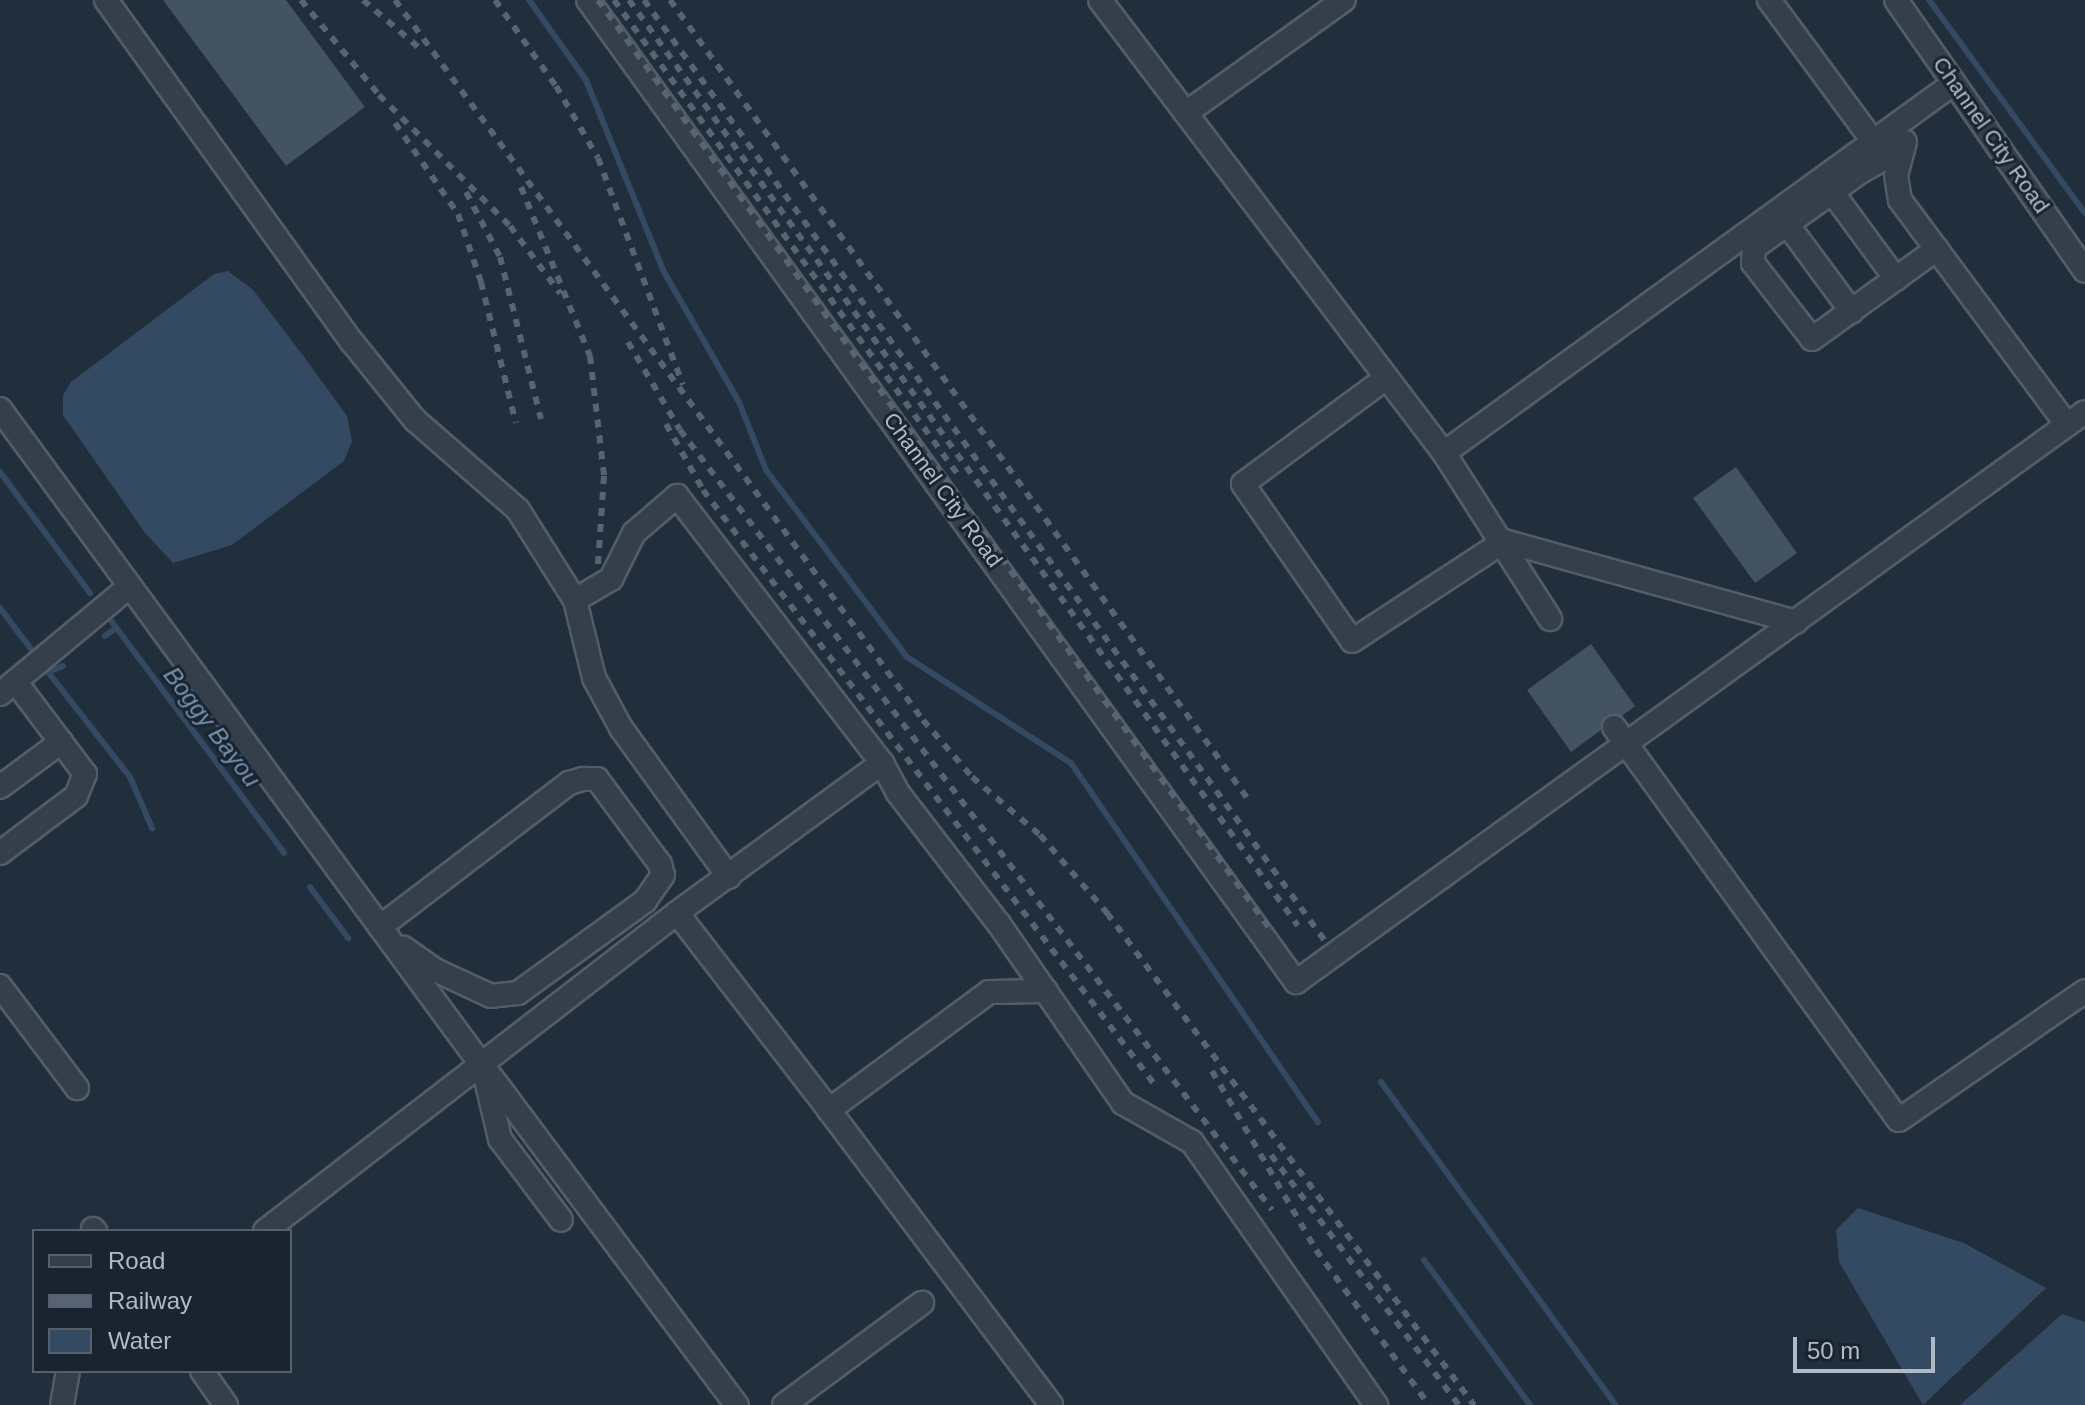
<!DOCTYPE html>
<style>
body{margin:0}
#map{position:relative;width:2085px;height:1405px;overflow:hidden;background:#212e3b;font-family:Arial,sans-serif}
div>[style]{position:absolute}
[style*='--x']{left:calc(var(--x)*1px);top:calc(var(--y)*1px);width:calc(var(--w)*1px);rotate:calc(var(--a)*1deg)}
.water>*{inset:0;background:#344a63}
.stream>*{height:6px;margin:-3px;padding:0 3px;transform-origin:3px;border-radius:3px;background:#344a63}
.building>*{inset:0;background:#445362}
.roads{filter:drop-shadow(2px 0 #535d69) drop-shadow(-2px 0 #535d69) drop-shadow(0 2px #535d69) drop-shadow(0 -2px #535d69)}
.minor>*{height:22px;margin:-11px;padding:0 11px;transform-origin:11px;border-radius:11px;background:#353f4b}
.rail>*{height:6px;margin-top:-3px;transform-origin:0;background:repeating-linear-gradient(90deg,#566473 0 8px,transparent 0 16px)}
span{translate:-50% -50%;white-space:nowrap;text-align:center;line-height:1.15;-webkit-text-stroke:6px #1a2430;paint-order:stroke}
.street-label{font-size:22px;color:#b0bac7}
.water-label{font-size:24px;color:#7692b1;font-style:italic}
.legend{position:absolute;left:32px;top:1229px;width:260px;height:144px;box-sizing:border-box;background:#1a2430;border:2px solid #56606c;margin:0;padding:10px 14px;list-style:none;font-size:24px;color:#b0bac7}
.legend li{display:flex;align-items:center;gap:16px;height:40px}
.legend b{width:40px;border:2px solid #56606c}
.scale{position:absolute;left:1793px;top:1337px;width:142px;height:36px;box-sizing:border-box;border:4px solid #b0bac7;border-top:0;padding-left:10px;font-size:24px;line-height:28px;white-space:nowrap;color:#b0bac7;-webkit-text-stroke:6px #1a2430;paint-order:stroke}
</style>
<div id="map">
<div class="water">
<div style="clip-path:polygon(228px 271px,253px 290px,302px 354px,347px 416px,352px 441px,344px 461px,232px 545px,173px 563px,145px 533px,63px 415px,63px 395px,71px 382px,214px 274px)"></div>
<div style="clip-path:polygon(1858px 1208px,1964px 1243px,2046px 1288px,1923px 1405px,1839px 1262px,1836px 1230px)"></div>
<div style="clip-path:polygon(2062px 1314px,2085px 1322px,2085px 1405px,1960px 1405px)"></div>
</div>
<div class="stream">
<div style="--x:529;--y:0;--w:98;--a:54.5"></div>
<div style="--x:586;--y:80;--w:207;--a:67.9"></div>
<div style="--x:664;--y:272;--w:150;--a:60"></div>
<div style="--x:739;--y:402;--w:73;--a:68.3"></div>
<div style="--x:766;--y:470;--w:234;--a:53"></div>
<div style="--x:907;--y:657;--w:195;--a:32.9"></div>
<div style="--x:1071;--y:763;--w:436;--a:55.5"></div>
<div style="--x:1929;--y:0;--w:264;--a:53.8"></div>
<div style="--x:0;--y:472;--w:151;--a:53.4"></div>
<div style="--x:0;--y:608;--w:56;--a:52.9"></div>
<div style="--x:112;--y:622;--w:288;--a:53.3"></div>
<div style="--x:105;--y:636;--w:14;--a:-36"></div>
<div style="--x:63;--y:666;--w:16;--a:158"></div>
<div style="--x:48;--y:672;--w:133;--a:52"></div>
<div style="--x:130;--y:777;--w:56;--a:66.7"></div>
<div style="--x:310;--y:887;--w:64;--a:53.3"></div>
<div style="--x:1381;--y:1082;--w:399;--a:54"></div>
<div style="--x:1424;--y:1260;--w:180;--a:53.8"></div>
</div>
<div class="building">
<div style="clip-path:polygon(163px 0,286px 0,365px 107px,286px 166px)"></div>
<div style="clip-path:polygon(1736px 467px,1797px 553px,1755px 583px,1693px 498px)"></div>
<div style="clip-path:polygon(1591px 644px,1635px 706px,1622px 716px,1606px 715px,1601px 730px,1571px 752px,1527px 690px)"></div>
</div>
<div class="roads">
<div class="minor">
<div style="--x:106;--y:0;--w:421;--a:54.3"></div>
<div style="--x:352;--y:342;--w:100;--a:51.1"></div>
<div style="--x:415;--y:420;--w:137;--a:41.1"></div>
<div style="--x:518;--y:510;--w:107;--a:57.7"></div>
<div style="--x:575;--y:600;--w:42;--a:-30.3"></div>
<div style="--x:611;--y:579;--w:51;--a:-63.4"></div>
<div style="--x:634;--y:533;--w:57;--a:-40.7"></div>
<div style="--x:677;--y:496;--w:337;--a:52.5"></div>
<div style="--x:882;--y:763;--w:34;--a:62"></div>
<div style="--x:898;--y:793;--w:165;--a:52.4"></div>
<div style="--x:999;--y:924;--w:218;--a:55.3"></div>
<div style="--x:1123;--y:1103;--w:79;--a:29.5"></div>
<div style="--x:1192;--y:1142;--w:321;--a:55"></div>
<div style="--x:588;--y:0;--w:1211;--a:54.21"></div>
<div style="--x:1296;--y:982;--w:973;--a:-35.85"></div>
<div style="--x:1100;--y:0;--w:569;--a:52.79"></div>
<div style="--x:1444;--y:453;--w:197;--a:57.4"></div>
<div style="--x:1769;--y:0;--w:175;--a:53.6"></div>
<div style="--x:1896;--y:0;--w:330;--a:55.1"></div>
<div style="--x:1186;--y:113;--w:194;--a:-35.6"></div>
<div style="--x:1905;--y:142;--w:34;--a:105"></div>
<div style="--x:1896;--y:175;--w:25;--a:81"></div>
<div style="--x:1900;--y:200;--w:280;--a:53.4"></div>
<div style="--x:1903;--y:148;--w:49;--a:150.8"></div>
<div style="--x:1860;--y:172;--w:130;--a:144.4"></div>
<div style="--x:1754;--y:248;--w:15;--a:94"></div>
<div style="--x:1753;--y:263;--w:96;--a:52.2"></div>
<div style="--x:1812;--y:339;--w:154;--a:-35.8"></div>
<div style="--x:1832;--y:192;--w:108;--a:53.7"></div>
<div style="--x:1787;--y:224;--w:109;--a:53.5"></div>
<div style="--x:1386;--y:378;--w:178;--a:143.5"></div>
<div style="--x:1243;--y:484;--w:191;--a:55.2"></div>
<div style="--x:1352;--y:641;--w:182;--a:-33.3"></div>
<div style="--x:1504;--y:541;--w:303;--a:15.5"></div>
<div style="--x:0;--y:409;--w:816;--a:53.72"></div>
<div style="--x:483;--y:1067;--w:74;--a:76.7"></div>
<div style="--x:500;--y:1139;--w:101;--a:53"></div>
<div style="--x:1444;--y:453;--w:630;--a:-35.96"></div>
<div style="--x:575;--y:600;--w:80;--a:76.3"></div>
<div style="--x:594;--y:678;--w:57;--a:61.6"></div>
<div style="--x:621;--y:728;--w:184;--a:54.1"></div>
<div style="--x:0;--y:694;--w:169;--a:-39.7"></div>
<div style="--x:1614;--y:727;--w:485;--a:54.1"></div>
<div style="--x:1899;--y:1120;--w:226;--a:-34.7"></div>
<div style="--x:0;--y:787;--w:76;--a:-36.4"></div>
<div style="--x:0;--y:853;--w:95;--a:-36.9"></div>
<div style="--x:76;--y:796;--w:24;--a:-68"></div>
<div style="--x:85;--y:774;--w:116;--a:-127"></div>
<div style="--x:677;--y:913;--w:249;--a:52.3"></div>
<div style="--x:829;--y:1110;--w:199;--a:-36.4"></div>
<div style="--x:989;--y:992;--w:57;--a:-1"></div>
<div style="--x:380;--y:927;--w:238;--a:-37.3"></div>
<div style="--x:569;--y:783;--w:15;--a:-16"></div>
<div style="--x:583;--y:779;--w:14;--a:0"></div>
<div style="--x:597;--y:779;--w:106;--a:53.5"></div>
<div style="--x:660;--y:864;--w:11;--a:75"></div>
<div style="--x:663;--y:875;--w:32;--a:125"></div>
<div style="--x:645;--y:901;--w:157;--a:144.1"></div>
<div style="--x:518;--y:993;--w:27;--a:174"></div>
<div style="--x:491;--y:996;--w:62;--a:-155.1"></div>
<div style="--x:435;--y:970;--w:39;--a:-145"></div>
<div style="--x:0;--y:986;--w:128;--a:53"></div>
<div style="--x:489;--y:1074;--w:414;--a:53.2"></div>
<div style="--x:829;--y:1110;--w:369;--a:53"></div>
<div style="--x:93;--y:1229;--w:3;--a:45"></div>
<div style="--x:265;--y:1231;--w:520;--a:-37.66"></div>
<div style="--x:677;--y:913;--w:254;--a:-36.2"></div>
<div style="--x:202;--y:1371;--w:42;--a:54.8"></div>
<div style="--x:62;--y:1405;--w:35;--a:-80"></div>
<div style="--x:784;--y:1405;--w:172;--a:-36.5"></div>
</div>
</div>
<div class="rail">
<div style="--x:301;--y:0;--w:123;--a:50.6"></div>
<div style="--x:379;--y:95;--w:185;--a:45"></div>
<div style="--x:510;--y:226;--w:84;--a:53.3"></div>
<div style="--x:363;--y:0;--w:80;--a:40.4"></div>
<div style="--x:395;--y:0;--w:893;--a:53.75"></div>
<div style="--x:923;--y:720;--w:75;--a:49.3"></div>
<div style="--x:972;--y:777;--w:89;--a:40.5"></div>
<div style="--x:1040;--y:835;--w:103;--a:49.3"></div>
<div style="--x:1107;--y:913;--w:614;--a:53.28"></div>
<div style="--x:495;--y:0;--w:105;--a:54.7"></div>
<div style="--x:556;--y:86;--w:83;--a:59.7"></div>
<div style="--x:598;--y:158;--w:242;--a:69.5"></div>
<div style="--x:598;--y:0;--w:1152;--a:54.12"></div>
<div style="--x:614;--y:0;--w:591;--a:54.08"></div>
<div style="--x:629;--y:0;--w:1142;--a:54.15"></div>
<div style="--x:644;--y:0;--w:1165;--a:54.11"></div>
<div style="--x:670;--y:0;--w:986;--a:54.12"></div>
<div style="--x:395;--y:123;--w:111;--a:55.3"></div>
<div style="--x:458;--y:214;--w:72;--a:71.3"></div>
<div style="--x:481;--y:282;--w:145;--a:76.1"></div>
<div style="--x:521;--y:187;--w:183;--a:67.8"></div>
<div style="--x:590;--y:356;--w:121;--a:83.3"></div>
<div style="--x:604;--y:476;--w:89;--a:93.9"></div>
<div style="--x:466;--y:192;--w:73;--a:62.4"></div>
<div style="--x:500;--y:257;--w:167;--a:75.8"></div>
<div style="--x:628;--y:342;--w:102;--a:59.4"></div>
<div style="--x:680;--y:430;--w:979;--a:52.8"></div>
<div style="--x:666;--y:424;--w:76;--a:60.7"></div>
<div style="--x:703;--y:490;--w:752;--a:52.78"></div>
<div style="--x:1212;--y:1071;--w:207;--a:59.8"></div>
<div style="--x:1316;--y:1250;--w:192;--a:53.9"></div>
<div style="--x:1271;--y:1155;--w:313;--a:53.1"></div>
</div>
<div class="street-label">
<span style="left:1991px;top:135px;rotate:55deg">Channel City Road</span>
<span style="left:943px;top:490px;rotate:54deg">Channel City Road</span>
</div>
<div class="water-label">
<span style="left:212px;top:727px;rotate:53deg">Boggy Bayou</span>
</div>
<ul class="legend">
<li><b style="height:10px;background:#353f4b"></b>Road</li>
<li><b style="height:10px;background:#566473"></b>Railway</li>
<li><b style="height:22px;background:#344a63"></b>Water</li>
</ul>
<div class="scale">50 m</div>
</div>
